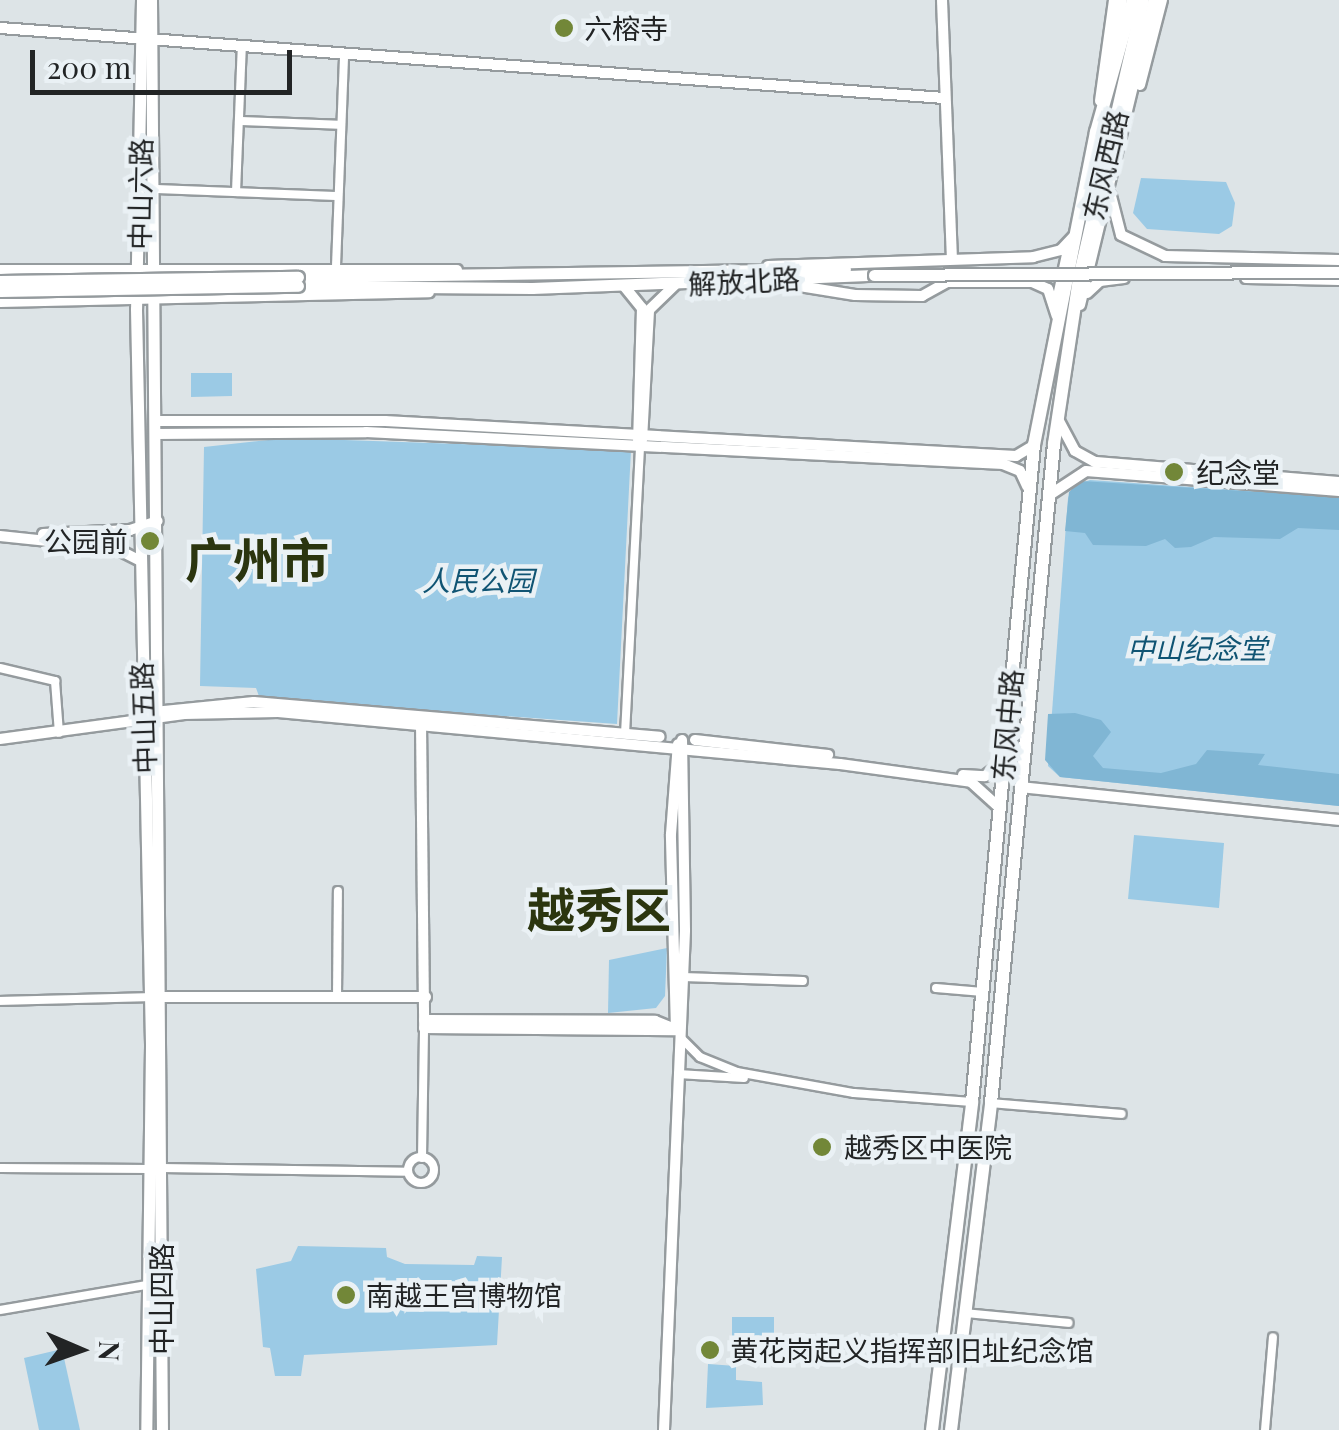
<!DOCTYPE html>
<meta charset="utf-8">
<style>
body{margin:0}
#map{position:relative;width:1339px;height:1430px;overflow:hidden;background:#dde4e7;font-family:"Playfair Display","Noto Sans SC",serif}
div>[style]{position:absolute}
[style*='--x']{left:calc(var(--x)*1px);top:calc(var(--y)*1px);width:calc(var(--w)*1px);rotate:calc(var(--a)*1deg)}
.green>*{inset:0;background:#9bcae5}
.forest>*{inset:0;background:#80b6d4}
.roads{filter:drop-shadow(2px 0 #959b9e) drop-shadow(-2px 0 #959b9e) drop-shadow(0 2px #959b9e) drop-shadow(0 -2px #959b9e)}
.street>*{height:8px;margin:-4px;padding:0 4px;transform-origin:4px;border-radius:4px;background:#fff}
.street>.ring{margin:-4px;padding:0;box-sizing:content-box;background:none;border:8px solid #fff;border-radius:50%}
.secondary>*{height:10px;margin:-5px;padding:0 5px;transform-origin:5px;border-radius:5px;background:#fff}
.primary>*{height:11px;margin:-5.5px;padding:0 5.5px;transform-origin:5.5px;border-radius:5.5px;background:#fff}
.highway>*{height:12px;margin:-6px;padding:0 6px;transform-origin:6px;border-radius:6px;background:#fff}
.bridges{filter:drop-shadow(2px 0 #959b9e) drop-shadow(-2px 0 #959b9e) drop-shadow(0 2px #959b9e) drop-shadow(0 -2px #959b9e)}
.primary-bridge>*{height:11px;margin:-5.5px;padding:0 5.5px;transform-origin:5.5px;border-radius:5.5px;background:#fff}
.dots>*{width:28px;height:28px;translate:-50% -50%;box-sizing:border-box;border:5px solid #eaf1f5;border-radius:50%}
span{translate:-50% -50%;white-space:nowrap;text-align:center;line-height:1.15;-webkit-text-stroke:9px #eaf1f5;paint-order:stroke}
.poi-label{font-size:28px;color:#222425}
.left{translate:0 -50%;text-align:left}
.right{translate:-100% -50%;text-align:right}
.street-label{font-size:28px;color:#222425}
.park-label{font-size:28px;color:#105473;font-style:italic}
.town-label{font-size:48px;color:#2b350f;font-weight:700}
.north{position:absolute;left:30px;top:1300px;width:100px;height:100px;-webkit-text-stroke:8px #eaf1f5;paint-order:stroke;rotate:92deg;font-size:28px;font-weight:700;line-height:40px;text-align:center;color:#222425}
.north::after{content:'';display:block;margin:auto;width:35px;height:45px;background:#222425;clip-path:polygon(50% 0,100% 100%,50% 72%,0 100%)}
.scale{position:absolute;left:30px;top:50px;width:262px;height:45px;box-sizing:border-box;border:5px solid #222425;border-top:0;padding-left:12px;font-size:30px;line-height:35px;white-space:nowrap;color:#222425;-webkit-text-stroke:8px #eaf1f5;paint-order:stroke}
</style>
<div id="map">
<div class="green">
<div style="clip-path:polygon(1141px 178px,1226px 182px,1235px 203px,1232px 226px,1219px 234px,1147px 229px,1133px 213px)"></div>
<div style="clip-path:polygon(191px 373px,232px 373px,232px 396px,191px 397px)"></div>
<div style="clip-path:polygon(287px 438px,631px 450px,617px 724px,260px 699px,256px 688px,200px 686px,204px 447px)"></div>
<div style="clip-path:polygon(1090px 480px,1339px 497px,1339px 806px,1060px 777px,1048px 766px,1068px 498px,1073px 486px)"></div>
<div style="clip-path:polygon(1134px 835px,1224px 843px,1219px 908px,1128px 899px)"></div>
<div style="clip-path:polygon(667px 948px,665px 996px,656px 1008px,608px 1013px,609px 960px)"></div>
<div style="clip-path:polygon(298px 1246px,386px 1248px,387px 1257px,405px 1264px,474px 1265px,477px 1256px,502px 1257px,497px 1345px,304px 1355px,301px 1376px,275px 1376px,270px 1348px,263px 1347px,256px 1269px,291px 1261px)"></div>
<div style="clip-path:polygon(732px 1317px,774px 1317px,774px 1339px,732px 1340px)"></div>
<div style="clip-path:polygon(62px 1349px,80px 1430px,39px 1430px,24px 1358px)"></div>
<div style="clip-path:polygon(708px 1364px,736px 1366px,736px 1380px,762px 1382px,763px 1405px,706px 1408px)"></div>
</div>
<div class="forest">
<div style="clip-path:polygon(1081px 481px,1339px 497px,1339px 530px,1298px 528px,1280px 539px,1214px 537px,1191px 547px,1175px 548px,1165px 539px,1146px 546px,1093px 545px,1085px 533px,1065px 531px,1069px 492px)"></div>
<div style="clip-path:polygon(1075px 713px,1101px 720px,1111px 732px,1093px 756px,1103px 768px,1161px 773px,1196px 764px,1207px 750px,1265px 754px,1258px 765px,1339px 774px,1339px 806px,1060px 777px,1045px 760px,1048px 714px)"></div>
</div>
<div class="roads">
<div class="street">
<div style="--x:239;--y:121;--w:102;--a:2.2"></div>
<div style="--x:154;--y:189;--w:184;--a:2.2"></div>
<div style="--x:236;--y:192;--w:147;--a:-87.7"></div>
<div style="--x:336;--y:266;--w:213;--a:-87.8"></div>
<div style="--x:0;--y:668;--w:57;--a:13.3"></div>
<div style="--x:55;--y:681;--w:52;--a:85.6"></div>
<div style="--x:625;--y:734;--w:288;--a:-87"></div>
<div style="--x:683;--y:977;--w:120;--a:1.9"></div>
<div style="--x:936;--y:988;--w:47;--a:4.9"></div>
<div style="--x:337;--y:997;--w:106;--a:-89.5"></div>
<div style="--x:0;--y:1001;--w:150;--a:-1.5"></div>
<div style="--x:681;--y:1038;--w:27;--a:45"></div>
<div style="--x:700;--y:1057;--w:40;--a:22"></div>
<div style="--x:737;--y:1072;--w:119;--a:10.2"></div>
<div style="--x:854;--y:1093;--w:118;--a:4.4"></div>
<div style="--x:678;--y:1074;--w:66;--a:3.5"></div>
<div style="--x:991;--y:1103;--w:131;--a:4.8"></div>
<div class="ring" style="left:408px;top:1157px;width:18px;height:18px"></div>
<div style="--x:422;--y:1158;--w:130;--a:-89.1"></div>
<div style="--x:0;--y:1168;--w:149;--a:0.4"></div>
<div style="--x:162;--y:1168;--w:246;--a:0.9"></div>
<div style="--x:0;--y:1310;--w:148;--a:-9.7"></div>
<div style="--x:965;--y:1313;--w:104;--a:5.5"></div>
<div style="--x:1265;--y:1430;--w:93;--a:-85.1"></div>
</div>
<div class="secondary">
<div style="--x:942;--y:0;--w:258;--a:87.8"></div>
<div style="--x:0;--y:28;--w:947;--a:4.24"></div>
<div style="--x:1108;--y:72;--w:73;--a:-79"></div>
<div style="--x:1140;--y:85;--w:88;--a:-75.5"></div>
<div style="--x:1100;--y:101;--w:102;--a:-82.1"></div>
<div style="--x:1111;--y:196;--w:40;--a:75.6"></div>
<div style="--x:1121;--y:235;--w:49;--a:25.5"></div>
<div style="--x:1165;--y:256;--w:174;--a:1.3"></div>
<div style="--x:768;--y:266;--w:265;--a:-1.9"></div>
<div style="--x:1033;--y:257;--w:29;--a:-14"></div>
<div style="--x:1061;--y:250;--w:19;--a:-47"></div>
<div style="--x:0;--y:270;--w:457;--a:0"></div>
<div style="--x:1246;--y:278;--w:93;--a:1.2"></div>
<div style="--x:781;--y:283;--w:75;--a:9.2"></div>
<div style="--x:855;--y:295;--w:67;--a:0.9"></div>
<div style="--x:922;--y:296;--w:29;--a:-29"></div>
<div style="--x:947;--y:282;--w:85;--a:0"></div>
<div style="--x:1032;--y:282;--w:17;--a:24"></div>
<div style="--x:1048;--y:289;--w:28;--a:72"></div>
<div style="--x:624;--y:286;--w:28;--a:51"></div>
<div style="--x:642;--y:308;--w:133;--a:91.7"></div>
<div style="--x:1087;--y:293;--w:18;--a:-43"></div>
<div style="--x:1100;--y:281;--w:24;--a:-7"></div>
<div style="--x:1057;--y:301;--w:57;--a:-77.9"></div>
<div style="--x:0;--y:302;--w:429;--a:-1.3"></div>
<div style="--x:1080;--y:305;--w:314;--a:-76.4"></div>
<div style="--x:1058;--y:419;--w:36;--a:62"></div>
<div style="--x:1075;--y:451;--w:23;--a:29"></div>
<div style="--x:1095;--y:462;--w:245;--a:4.7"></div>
<div style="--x:156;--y:421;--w:229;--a:0"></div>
<div style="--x:385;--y:421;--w:632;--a:3.17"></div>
<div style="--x:1016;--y:456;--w:21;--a:-31"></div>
<div style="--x:156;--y:434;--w:210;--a:-0.5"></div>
<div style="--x:366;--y:432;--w:638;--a:2.88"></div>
<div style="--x:1003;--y:464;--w:18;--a:22"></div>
<div style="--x:1020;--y:471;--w:17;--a:65"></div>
<div style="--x:642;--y:440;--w:130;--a:-86.9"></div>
<div style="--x:649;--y:310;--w:36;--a:-44"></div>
<div style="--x:1048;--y:496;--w:45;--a:-33.3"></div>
<div style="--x:1086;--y:471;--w:254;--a:4.5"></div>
<div style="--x:43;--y:534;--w:87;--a:-2.6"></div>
<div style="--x:130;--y:530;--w:29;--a:-18"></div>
<div style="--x:0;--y:536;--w:116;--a:6"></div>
<div style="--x:115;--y:548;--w:29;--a:27"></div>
<div style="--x:154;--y:712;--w:100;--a:-5.7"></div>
<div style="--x:254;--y:702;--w:407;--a:4.9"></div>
<div style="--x:421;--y:722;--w:306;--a:89.4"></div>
<div style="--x:424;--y:1028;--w:252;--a:0.5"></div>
<div style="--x:0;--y:739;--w:186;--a:-7.7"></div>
<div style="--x:184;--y:714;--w:94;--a:-1.2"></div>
<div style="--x:278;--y:712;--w:564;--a:5.29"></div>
<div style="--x:840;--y:764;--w:132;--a:7.8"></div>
<div style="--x:971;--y:782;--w:38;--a:42"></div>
<div style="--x:695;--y:740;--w:134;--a:6.4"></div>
<div style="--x:963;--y:775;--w:22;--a:3"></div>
<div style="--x:985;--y:776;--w:24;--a:-38"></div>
<div style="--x:1020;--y:787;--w:321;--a:5.9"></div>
<div style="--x:162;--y:997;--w:264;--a:0"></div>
<div style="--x:424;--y:1020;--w:231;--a:0.2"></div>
<div style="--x:655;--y:1021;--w:22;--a:22"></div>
<div style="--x:676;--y:1030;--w:196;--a:-91.5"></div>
<div style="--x:671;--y:834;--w:90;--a:-85.6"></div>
<div style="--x:664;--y:1430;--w:500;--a:-87.59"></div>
<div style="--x:685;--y:930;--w:190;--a:-90.9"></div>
</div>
<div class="primary">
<div style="--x:142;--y:0;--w:309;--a:91.1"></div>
<div style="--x:136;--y:309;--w:737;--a:88.83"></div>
<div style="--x:151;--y:1046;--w:384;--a:90.7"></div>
<div style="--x:151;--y:0;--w:1430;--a:89.56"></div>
<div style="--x:298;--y:277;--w:547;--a:-0.84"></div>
<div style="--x:298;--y:286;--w:234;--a:0.5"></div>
<div style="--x:532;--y:288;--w:342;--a:-2.2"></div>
</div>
<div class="highway">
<div style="--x:932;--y:1430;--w:330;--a:-83"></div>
<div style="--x:972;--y:1102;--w:660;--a:-84.61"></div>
<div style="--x:1034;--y:445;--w:319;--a:-78.8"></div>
<div style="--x:1096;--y:132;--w:137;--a:-74.3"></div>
<div style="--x:951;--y:1430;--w:329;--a:-83"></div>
<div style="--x:991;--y:1103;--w:662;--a:-84.54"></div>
<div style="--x:1054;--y:444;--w:168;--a:-81.4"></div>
<div style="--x:1079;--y:278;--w:285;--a:-77"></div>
</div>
</div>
<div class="bridges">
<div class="primary-bridge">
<div style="--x:874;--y:275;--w:465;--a:-0.4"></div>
<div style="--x:0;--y:281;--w:298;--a:-0.8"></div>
<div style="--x:0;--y:291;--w:298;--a:-1"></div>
</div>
</div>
<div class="dots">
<div style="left:564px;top:28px;background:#728738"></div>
<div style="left:1174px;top:472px;background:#728738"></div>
<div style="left:150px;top:541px;background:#728738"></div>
<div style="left:822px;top:1147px;background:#728738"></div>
<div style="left:346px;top:1295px;background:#728738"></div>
<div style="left:710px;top:1350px;background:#728738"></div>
</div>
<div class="poi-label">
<span class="left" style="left:584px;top:28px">六榕寺</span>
<span class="left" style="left:1196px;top:472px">纪念堂</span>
<span class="right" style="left:128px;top:541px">公园前</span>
<span class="left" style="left:844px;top:1147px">越秀区中医院</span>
<span class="left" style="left:366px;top:1295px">南越王宫博物馆</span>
<span class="left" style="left:730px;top:1350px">黄花岗起义指挥部旧址纪念馆</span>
</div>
<div class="street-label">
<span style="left:1105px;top:165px;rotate:-77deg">东风西路</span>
<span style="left:140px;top:194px;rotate:-89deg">中山六路</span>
<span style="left:744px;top:281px;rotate:-3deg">解放北路</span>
<span style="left:143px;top:718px;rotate:-92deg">中山五路</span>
<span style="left:1007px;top:725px;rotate:-85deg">东风中路</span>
<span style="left:161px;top:1299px;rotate:-90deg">中山四路</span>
</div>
<div class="park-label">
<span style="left:478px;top:580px">人民公园</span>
<span style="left:1197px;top:648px">中山纪念堂</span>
</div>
<div class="town-label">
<span style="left:257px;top:559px">广州市</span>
<span style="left:599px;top:909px">越秀区</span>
</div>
<div class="north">N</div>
<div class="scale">200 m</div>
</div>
